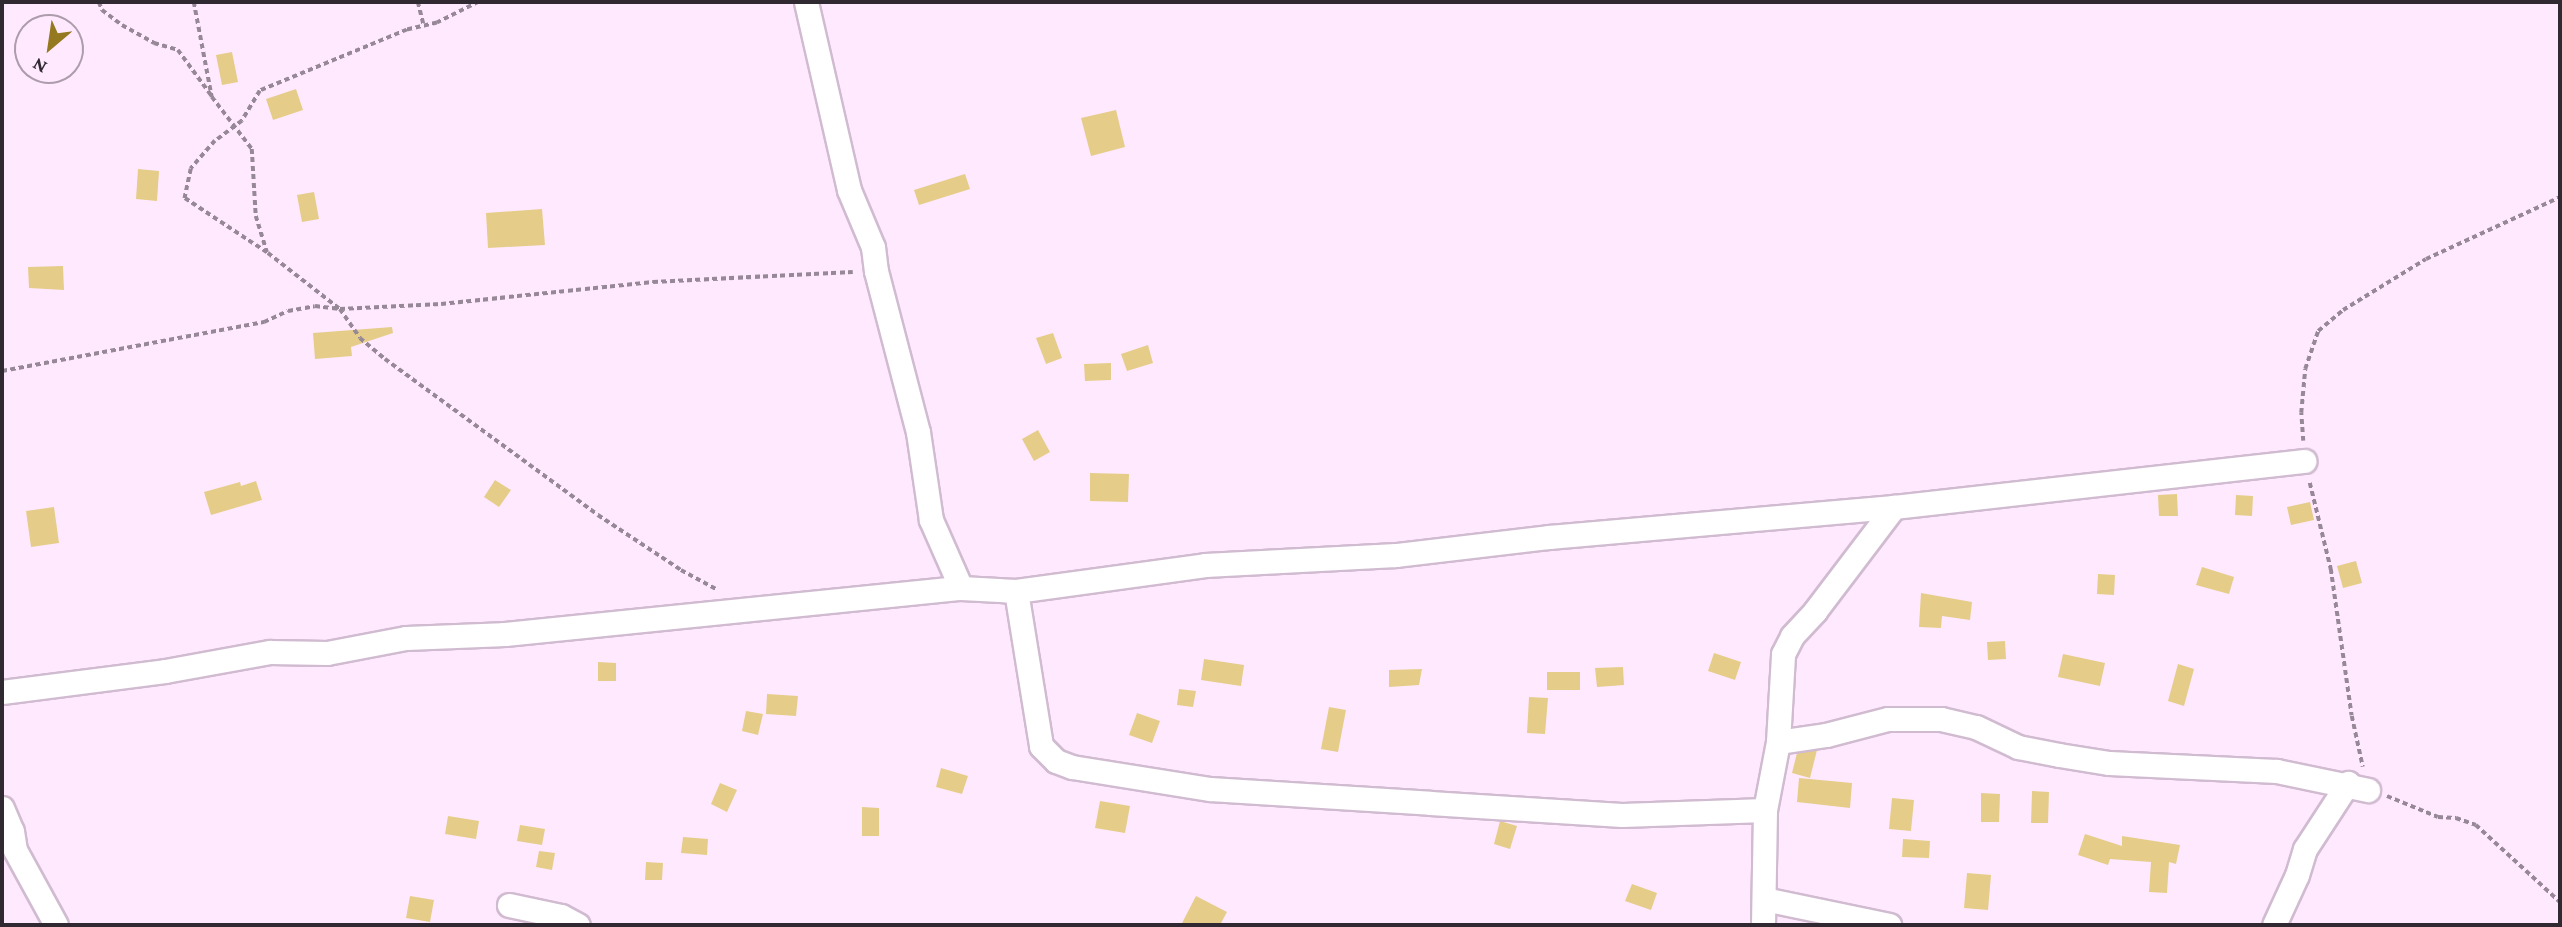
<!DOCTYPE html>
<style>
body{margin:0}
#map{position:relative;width:2562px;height:927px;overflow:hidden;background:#ffe9fe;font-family:"Crimson Pro",serif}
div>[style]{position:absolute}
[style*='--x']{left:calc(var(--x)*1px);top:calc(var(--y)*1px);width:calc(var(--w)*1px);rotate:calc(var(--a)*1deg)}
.building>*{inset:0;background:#e5cd89}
.path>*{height:3.5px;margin-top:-1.75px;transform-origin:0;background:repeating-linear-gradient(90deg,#978897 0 5px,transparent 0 8.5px)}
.roads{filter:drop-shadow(2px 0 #d0bbd0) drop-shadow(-2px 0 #d0bbd0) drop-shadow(0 2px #d0bbd0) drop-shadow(0 -2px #d0bbd0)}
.minor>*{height:23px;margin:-11.5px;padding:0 11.5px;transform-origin:11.5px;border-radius:11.5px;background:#fff}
span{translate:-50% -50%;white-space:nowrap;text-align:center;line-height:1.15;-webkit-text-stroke:6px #ffe9fe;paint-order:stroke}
.frame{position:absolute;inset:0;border:4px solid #312931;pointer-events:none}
.north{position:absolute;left:14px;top:14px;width:70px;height:70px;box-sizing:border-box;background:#ffe9fe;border:2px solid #ad9cac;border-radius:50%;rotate:209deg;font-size:19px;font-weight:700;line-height:28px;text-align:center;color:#312931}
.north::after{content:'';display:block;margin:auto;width:24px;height:32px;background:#947920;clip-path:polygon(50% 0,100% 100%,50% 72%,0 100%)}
</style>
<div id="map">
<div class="building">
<div style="clip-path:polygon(232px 52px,238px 82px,222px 85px,216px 55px)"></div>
<div style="clip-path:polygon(296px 89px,303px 110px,273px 120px,266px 99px)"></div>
<div style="clip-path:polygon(1116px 110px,1125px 147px,1091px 156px,1081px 118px)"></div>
<div style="clip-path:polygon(138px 169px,159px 171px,157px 201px,136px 199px)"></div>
<div style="clip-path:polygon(965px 174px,970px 189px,919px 205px,914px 190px)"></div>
<div style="clip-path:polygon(314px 192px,319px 219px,302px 222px,297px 195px)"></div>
<div style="clip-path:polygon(542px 209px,545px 245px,488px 248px,486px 213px)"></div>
<div style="clip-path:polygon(63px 266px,64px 290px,29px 288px,28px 267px)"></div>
<div style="clip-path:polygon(392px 327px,393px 333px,351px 347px,352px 356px,315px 359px,313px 333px)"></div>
<div style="clip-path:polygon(1053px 333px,1062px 358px,1046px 364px,1036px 338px)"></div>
<div style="clip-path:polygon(1148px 345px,1153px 363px,1127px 371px,1121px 354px)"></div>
<div style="clip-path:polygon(1111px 363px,1111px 380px,1085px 381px,1084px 364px)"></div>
<div style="clip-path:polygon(1038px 430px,1050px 452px,1034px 461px,1022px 439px)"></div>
<div style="clip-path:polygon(1090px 473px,1129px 474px,1128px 502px,1090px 501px)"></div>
<div style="clip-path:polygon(495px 480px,511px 490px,499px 507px,484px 497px)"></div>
<div style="clip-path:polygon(256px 481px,262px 500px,211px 515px,204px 492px,240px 482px,241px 486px)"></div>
<div style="clip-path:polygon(2177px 494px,2178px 516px,2159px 516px,2158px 495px)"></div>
<div style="clip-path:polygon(2236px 495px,2253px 496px,2252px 516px,2235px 515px)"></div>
<div style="clip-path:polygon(2310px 502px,2314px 520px,2291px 525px,2287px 507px)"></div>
<div style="clip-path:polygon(54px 507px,59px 543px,31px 547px,26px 511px)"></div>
<div style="clip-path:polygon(2356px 561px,2362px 583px,2343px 588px,2337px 566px)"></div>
<div style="clip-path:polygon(2202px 567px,2234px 577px,2229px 594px,2196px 585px)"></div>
<div style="clip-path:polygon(2098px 574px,2115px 575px,2114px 595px,2097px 594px)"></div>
<div style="clip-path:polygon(1921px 593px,1972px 602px,1970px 620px,1942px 616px,1941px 628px,1919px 627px)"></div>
<div style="clip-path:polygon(2005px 641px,2006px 659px,1988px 660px,1987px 642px)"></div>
<div style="clip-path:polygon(1714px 653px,1741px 662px,1735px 680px,1708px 671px)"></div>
<div style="clip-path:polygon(2063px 654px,2105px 663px,2100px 686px,2058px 677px)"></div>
<div style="clip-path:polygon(1204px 659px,1244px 665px,1241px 686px,1201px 680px)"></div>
<div style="clip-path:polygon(598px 662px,616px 663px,616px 681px,598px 681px)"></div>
<div style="clip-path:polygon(2178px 664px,2194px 669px,2184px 706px,2168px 701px)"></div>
<div style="clip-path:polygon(1623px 667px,1624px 685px,1597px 687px,1595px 668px)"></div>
<div style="clip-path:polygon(1422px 669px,1419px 685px,1389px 687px,1389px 670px)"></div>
<div style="clip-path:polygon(1547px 672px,1580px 672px,1580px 690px,1547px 690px)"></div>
<div style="clip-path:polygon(1179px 689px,1196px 691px,1193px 707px,1177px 705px)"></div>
<div style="clip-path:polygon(767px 694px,798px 696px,796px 716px,766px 714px)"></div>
<div style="clip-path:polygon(1529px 697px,1548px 698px,1545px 734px,1527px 733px)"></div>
<div style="clip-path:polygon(1329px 707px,1346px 710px,1338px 752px,1321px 749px)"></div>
<div style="clip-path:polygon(746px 711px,763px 714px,758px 735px,742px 731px)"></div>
<div style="clip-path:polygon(1137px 713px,1160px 721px,1152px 743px,1129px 735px)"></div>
<div style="clip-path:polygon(1817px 750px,1810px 778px,1792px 773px,1797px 753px)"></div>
<div style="clip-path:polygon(941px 768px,968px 776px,962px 794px,936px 787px)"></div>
<div style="clip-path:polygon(1799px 778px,1852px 783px,1850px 808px,1797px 802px)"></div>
<div style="clip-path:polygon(720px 783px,737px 790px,727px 812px,711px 804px)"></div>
<div style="clip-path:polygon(2032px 791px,2049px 792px,2048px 823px,2031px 823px)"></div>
<div style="clip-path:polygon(1981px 793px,2000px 794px,1999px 822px,1981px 822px)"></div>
<div style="clip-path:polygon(1892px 798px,1914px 800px,1911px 831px,1889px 829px)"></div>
<div style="clip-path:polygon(1100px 801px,1130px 806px,1125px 833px,1095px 828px)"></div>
<div style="clip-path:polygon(862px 807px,879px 808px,879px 836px,862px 836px)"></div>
<div style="clip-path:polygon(448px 816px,479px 821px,476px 839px,445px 834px)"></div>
<div style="clip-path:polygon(1500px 821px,1517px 826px,1510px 849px,1494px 844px)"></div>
<div style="clip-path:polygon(520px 825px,545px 829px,542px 845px,517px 841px)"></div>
<div style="clip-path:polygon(2085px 834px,2122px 846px,2122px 836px,2180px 845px,2176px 864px,2169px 862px,2167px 893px,2149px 892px,2151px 862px,2110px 859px,2108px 865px,2078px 855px)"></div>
<div style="clip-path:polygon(683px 837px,708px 839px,707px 855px,681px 853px)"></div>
<div style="clip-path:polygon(1903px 839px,1930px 841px,1929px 858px,1902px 857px)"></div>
<div style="clip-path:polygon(539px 851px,555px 853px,552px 870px,536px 867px)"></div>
<div style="clip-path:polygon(646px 862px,663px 863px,662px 880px,645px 880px)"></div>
<div style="clip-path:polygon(1967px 873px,1991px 875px,1988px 910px,1964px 908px)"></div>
<div style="clip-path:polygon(1632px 884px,1657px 893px,1651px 910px,1625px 901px)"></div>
<div style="clip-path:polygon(410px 896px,434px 900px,430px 922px,406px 918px)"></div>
<div style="clip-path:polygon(1196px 896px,1227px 912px,1220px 925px,1181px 925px)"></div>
</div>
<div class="path">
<div style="--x:2;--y:2;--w:3;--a:0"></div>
<div style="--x:99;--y:2;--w:9;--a:69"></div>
<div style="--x:102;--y:10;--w:25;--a:37"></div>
<div style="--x:122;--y:25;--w:37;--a:29"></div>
<div style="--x:154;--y:43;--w:25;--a:16"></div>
<div style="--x:178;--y:50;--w:56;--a:53.7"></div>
<div style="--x:194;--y:2;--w:97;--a:79.3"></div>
<div style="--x:212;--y:97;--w:66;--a:52.4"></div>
<div style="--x:252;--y:149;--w:67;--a:86.6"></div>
<div style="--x:256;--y:216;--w:38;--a:73"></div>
<div style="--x:418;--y:2;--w:25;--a:76"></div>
<div style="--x:479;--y:2;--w:47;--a:153.4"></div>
<div style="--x:437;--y:23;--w:31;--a:167"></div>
<div style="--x:407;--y:30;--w:159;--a:157.5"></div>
<div style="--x:260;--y:91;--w:35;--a:121"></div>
<div style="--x:242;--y:121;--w:34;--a:143"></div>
<div style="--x:215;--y:141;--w:37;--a:131"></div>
<div style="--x:191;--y:169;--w:30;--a:102"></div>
<div style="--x:185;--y:198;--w:100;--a:33.5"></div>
<div style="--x:268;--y:253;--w:91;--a:37.9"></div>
<div style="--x:340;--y:309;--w:35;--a:55"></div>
<div style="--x:360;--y:338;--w:33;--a:40"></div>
<div style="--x:385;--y:359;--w:264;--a:36.2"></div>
<div style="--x:598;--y:515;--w:100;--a:33.5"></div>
<div style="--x:681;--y:570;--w:42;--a:28.4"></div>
<div style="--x:2;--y:371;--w:267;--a:-10.6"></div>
<div style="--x:264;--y:322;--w:26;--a:-25"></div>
<div style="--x:288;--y:311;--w:27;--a:-10"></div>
<div style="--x:315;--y:306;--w:25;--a:7"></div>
<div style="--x:340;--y:309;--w:101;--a:-2.8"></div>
<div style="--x:441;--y:304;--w:213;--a:-5.9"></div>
<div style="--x:653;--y:282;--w:200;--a:-2.9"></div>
<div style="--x:2303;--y:441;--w:28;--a:-94"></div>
<div style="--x:2301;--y:413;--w:44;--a:-84.8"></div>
<div style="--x:2305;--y:369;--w:40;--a:-71.1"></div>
<div style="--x:2318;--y:331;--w:33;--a:-40"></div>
<div style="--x:2343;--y:310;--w:97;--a:-31.6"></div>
<div style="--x:2426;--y:259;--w:148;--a:-24.8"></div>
<div style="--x:2310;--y:483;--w:89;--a:76.3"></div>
<div style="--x:2331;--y:569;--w:148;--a:81.9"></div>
<div style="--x:2352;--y:716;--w:52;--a:77.8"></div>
<div style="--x:2387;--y:796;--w:55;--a:22.4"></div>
<div style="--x:2438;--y:817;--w:18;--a:3"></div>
<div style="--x:2456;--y:818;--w:21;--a:19"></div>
<div style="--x:2476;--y:825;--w:114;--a:42.5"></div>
</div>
<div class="roads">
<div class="minor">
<div style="--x:806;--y:2;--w:193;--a:77.1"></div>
<div style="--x:849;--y:190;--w:62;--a:67.2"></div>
<div style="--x:873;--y:247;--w:24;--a:83"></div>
<div style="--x:876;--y:271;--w:166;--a:75.4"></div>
<div style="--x:918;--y:432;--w:89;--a:81.6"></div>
<div style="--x:931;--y:520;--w:74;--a:66.2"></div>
<div style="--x:1016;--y:591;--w:157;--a:80.8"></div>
<div style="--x:1041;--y:746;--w:21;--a:45"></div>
<div style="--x:1056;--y:761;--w:17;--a:21"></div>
<div style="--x:1072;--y:767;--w:140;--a:9.1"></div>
<div style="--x:1210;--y:789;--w:220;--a:3.6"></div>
<div style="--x:1430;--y:803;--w:192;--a:3.6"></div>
<div style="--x:1622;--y:815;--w:143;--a:-2"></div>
<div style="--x:2;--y:692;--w:164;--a:-7.3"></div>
<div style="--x:165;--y:671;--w:107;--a:-10.3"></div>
<div style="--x:270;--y:652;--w:57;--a:1"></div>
<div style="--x:327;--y:653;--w:80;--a:-10.8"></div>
<div style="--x:406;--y:638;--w:99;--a:-2.3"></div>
<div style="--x:505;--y:634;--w:458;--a:-5.8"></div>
<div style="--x:961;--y:588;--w:55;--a:3.1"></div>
<div style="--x:1016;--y:591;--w:191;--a:-7.8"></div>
<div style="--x:1205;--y:565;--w:191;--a:-3"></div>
<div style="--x:1396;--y:555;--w:154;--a:-6.7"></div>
<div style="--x:1549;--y:537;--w:346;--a:-5"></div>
<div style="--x:1894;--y:507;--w:413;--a:-6.4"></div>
<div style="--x:1778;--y:742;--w:49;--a:-8.3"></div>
<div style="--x:1826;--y:735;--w:64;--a:-14.5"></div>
<div style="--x:1888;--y:719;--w:53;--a:0"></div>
<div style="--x:1941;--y:719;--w:36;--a:13"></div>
<div style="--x:1976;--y:727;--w:47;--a:25.5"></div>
<div style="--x:2018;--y:747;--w:42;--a:11"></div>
<div style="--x:2059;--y:755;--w:51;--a:9.1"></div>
<div style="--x:2109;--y:763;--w:168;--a:2.7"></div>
<div style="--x:2277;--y:771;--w:93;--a:11.8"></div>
<div style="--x:2;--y:808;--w:25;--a:67"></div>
<div style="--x:12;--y:831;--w:19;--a:81"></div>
<div style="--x:15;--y:850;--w:85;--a:61.3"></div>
<div style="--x:1764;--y:899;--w:128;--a:11.7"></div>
<div style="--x:509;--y:905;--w:53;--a:11.9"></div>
<div style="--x:561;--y:916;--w:19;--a:28"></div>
<div style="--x:1763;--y:925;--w:115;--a:-89"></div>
<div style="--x:1765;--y:810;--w:69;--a:-79.2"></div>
<div style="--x:1778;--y:742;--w:88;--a:-86.7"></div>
<div style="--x:1783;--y:654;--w:20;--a:-63"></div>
<div style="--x:1792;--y:636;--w:34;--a:-47"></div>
<div style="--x:1815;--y:611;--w:131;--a:-52.8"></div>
<div style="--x:2274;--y:925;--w:55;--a:-65.3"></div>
<div style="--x:2297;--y:875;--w:27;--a:-73"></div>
<div style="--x:2305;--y:849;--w:79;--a:-56.9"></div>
</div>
</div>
<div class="frame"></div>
<div class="north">N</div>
</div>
